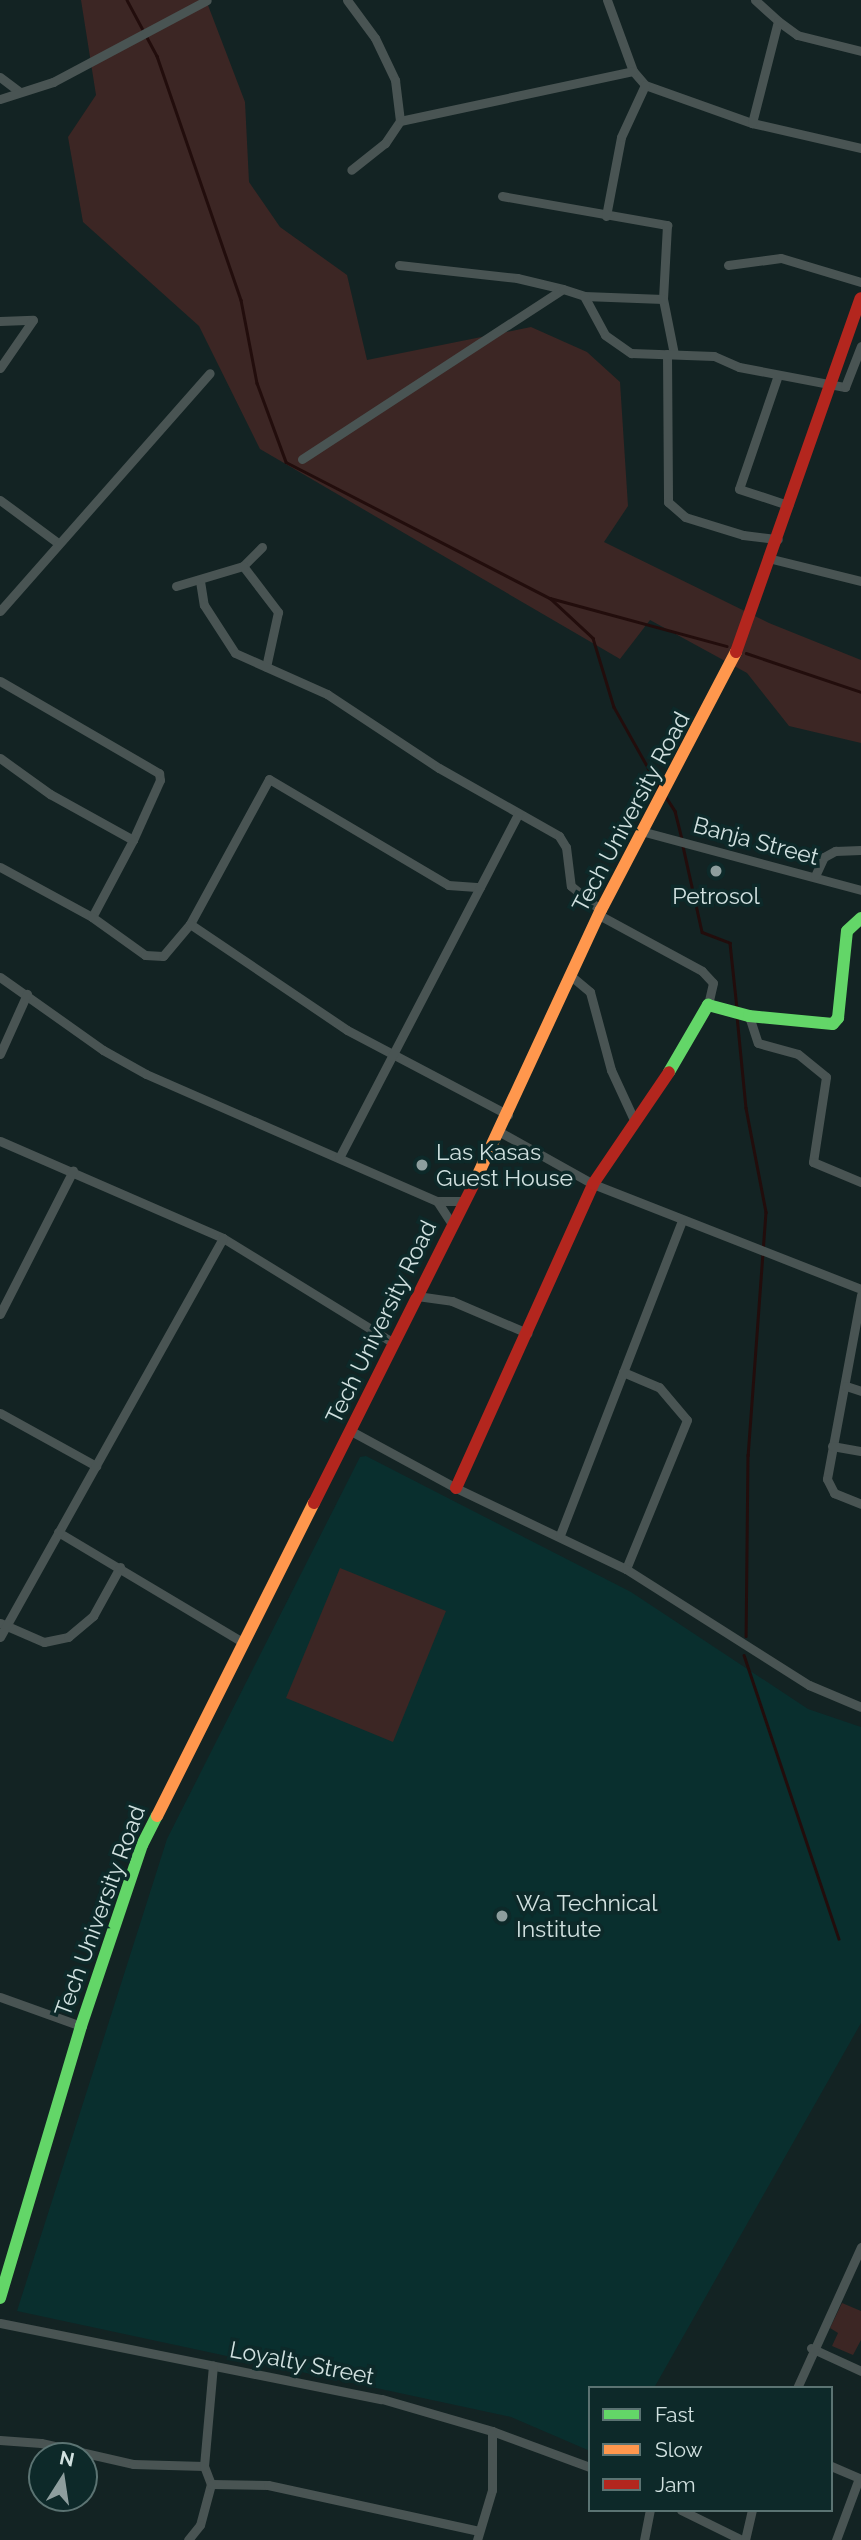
<!DOCTYPE html>
<style>
body{margin:0}
#map{position:relative;width:861px;height:2540px;overflow:hidden;background:#132323;font-family:Raleway,sans-serif}
div>[style]{position:absolute}
[style*='--x']{left:calc(var(--x)*1px);top:calc(var(--y)*1px);width:calc(var(--w)*1px);rotate:calc(var(--a)*1deg)}
.built>*{inset:0;background:#092f2e}
.green>*{inset:0;background:#3c2624}
.stream>*{height:2.5px;margin:-1.25px;padding:0 1.25px;transform-origin:1.25px;border-radius:1.25px;background:#220d0c}
.street>*{height:9px;margin:-4.5px;padding:0 4.5px;transform-origin:4.5px;border-radius:4.5px;background:#495453}
.fast>*{height:12px;margin:-6px;padding:0 6px;transform-origin:6px;border-radius:6px;background:#63d668}
.slow>*{height:12px;margin:-6px;padding:0 6px;transform-origin:6px;border-radius:6px;background:#ff974d}
.jam>*{height:12px;margin:-6px;padding:0 6px;transform-origin:6px;border-radius:6px;background:#b3261e}
.dots>*{width:19px;height:19px;translate:-50% -50%;box-sizing:border-box;border:4px solid #0d2929;border-radius:50%}
span{translate:-50% -50%;white-space:nowrap;text-align:center;line-height:1.15;-webkit-text-stroke:7px #0d2929;paint-order:stroke}
.street-label{font-size:23px;color:#d1e1e0}
.poi-label{font-size:23px;color:#d1e1e0}
.left{translate:0 -50%;text-align:left}
.legend{position:absolute;left:588px;top:2386px;width:245px;height:126px;box-sizing:border-box;background:#0d2929;border:2px solid #5b7372;margin:0;padding:9px 12px;list-style:none;font-size:21px;color:#d1e1e0}
.legend li{display:flex;align-items:center;gap:14px;height:35px}
.legend b{width:35px;border:2px solid #5b7372}
.north{position:absolute;left:28px;top:2442px;width:70px;height:70px;box-sizing:border-box;background:#0d2929;border:2px solid #5b7372;border-radius:50%;rotate:12deg;font-size:19px;font-weight:700;line-height:28px;text-align:center;color:#d1e1e0}
.north::after{content:'';display:block;margin:auto;width:24px;height:32px;background:#8e9e9e;clip-path:polygon(50% 0,100% 100%,50% 72%,0 100%)}
</style>
<div id="map">
<div class="built">
<div style="clip-path:polygon(366px 1456px,631px 1592px,808px 1709px,861px 1727px,861px 2023px,654px 2388px,590px 2388px,590px 2451px,511px 2417px,17px 2311px,167px 1839px,360px 1457px)"></div>
</div>
<div class="green">
<div style="clip-path:polygon(81px 0,206px 0,245px 102px,249px 182px,280px 227px,347px 275px,367px 360px,531px 327px,587px 352px,620px 382px,628px 506px,604px 542px,769px 623px,861px 660px,861px 743px,789px 726px,747px 673px,650px 620px,620px 659px,260px 449px,199px 326px,83px 222px,68px 137px,96px 95px)"></div>
<div style="clip-path:polygon(340px 1568px,446px 1611px,393px 1742px,286px 1698px)"></div>
<div style="clip-path:polygon(842px 2303px,861px 2311px,861px 2340px,853px 2355px,832px 2346px,838px 2333px,830px 2328px)"></div>
</div>
<div class="stream">
<div style="--x:127;--y:0;--w:64;--a:61.8"></div>
<div style="--x:157;--y:56;--w:258;--a:71"></div>
<div style="--x:241;--y:300;--w:85;--a:79.1"></div>
<div style="--x:257;--y:383;--w:84;--a:69.8"></div>
<div style="--x:286;--y:462;--w:297;--a:27.3"></div>
<div style="--x:550;--y:598;--w:183;--a:15.2"></div>
<div style="--x:550;--y:598;--w:59;--a:42.9"></div>
<div style="--x:593;--y:638;--w:72;--a:73.1"></div>
<div style="--x:614;--y:707;--w:94;--a:60.7"></div>
<div style="--x:746;--y:653;--w:121;--a:18.7"></div>
<div style="--x:666;--y:797;--w:17;--a:57"></div>
<div style="--x:675;--y:811;--w:29;--a:76"></div>
<div style="--x:683;--y:846;--w:88;--a:77.5"></div>
<div style="--x:702;--y:932;--w:30;--a:21"></div>
<div style="--x:730;--y:943;--w:66;--a:83.9"></div>
<div style="--x:737;--y:1016;--w:92;--a:84.4"></div>
<div style="--x:746;--y:1108;--w:106;--a:79.1"></div>
<div style="--x:766;--y:1212;--w:244;--a:94.2"></div>
<div style="--x:748;--y:1455;--w:181;--a:90.6"></div>
<div style="--x:744;--y:1655;--w:299;--a:71.5"></div>
</div>
<div class="street">
<div style="--x:347;--y:0;--w:47;--a:53.6"></div>
<div style="--x:375;--y:38;--w:47;--a:64.5"></div>
<div style="--x:395;--y:80;--w:41;--a:83"></div>
<div style="--x:400;--y:121;--w:27;--a:124"></div>
<div style="--x:385;--y:143;--w:43;--a:141.5"></div>
<div style="--x:607;--y:0;--w:76;--a:69.9"></div>
<div style="--x:633;--y:71;--w:18;--a:49"></div>
<div style="--x:645;--y:85;--w:114;--a:19.6"></div>
<div style="--x:752;--y:123;--w:112;--a:12.9"></div>
<div style="--x:755;--y:0;--w:31;--a:42"></div>
<div style="--x:0;--y:77;--w:25;--a:37"></div>
<div style="--x:0;--y:99;--w:56;--a:-17.8"></div>
<div style="--x:53;--y:82;--w:174;--a:-28"></div>
<div style="--x:400;--y:121;--w:238;--a:-12.1"></div>
<div style="--x:752;--y:123;--w:105;--a:-75.7"></div>
<div style="--x:778;--y:21;--w:24;--a:36"></div>
<div style="--x:797;--y:35;--w:66;--a:14"></div>
<div style="--x:502;--y:196;--w:168;--a:10"></div>
<div style="--x:667;--y:225;--w:74;--a:93.1"></div>
<div style="--x:663;--y:299;--w:56;--a:78.7"></div>
<div style="--x:606;--y:216;--w:80;--a:-79.2"></div>
<div style="--x:621;--y:137;--w:57;--a:-65.2"></div>
<div style="--x:399;--y:265;--w:119;--a:6.3"></div>
<div style="--x:517;--y:278;--w:47;--a:13.4"></div>
<div style="--x:728;--y:265;--w:53;--a:-7.5"></div>
<div style="--x:781;--y:258;--w:84;--a:16.7"></div>
<div style="--x:584;--y:296;--w:79;--a:2.2"></div>
<div style="--x:0;--y:321;--w:33;--a:-2"></div>
<div style="--x:667;--y:354;--w:148;--a:89.6"></div>
<div style="--x:668;--y:502;--w:23;--a:41"></div>
<div style="--x:685;--y:517;--w:61;--a:17.2"></div>
<div style="--x:743;--y:535;--w:35;--a:7"></div>
<div style="--x:0;--y:368;--w:58;--a:-55.5"></div>
<div style="--x:778;--y:375;--w:120;--a:108.9"></div>
<div style="--x:739;--y:489;--w:52;--a:18.1"></div>
<div style="--x:302;--y:459;--w:311;--a:-33.1"></div>
<div style="--x:563;--y:289;--w:22;--a:18"></div>
<div style="--x:584;--y:296;--w:44;--a:61.7"></div>
<div style="--x:605;--y:335;--w:32;--a:35"></div>
<div style="--x:631;--y:353;--w:83;--a:2.1"></div>
<div style="--x:714;--y:356;--w:27;--a:24"></div>
<div style="--x:739;--y:367;--w:108;--a:10.7"></div>
<div style="--x:845;--y:387;--w:44;--a:-68.7"></div>
<div style="--x:0;--y:500;--w:72;--a:36.6"></div>
<div style="--x:262;--y:547;--w:27;--a:135"></div>
<div style="--x:243;--y:566;--w:58;--a:52.7"></div>
<div style="--x:278;--y:612;--w:56;--a:102.3"></div>
<div style="--x:772;--y:559;--w:92;--a:13.9"></div>
<div style="--x:200;--y:581;--w:24;--a:81"></div>
<div style="--x:204;--y:605;--w:57;--a:57.1"></div>
<div style="--x:235;--y:653;--w:101;--a:24"></div>
<div style="--x:327;--y:694;--w:134;--a:33.5"></div>
<div style="--x:439;--y:768;--w:138;--a:29.5"></div>
<div style="--x:559;--y:836;--w:13;--a:58"></div>
<div style="--x:566;--y:847;--w:39;--a:83"></div>
<div style="--x:571;--y:886;--w:38;--a:39"></div>
<div style="--x:176;--y:586;--w:70;--a:-16.6"></div>
<div style="--x:0;--y:611;--w:317;--a:-48.6"></div>
<div style="--x:0;--y:681;--w:184;--a:30.1"></div>
<div style="--x:159;--y:773;--w:7;--a:82"></div>
<div style="--x:160;--y:780;--w:66;--a:114.2"></div>
<div style="--x:133;--y:840;--w:87;--a:118"></div>
<div style="--x:0;--y:758;--w:62;--a:35.8"></div>
<div style="--x:50;--y:794;--w:95;--a:29"></div>
<div style="--x:641;--y:831;--w:228;--a:15"></div>
<div style="--x:0;--y:867;--w:105;--a:28.5"></div>
<div style="--x:92;--y:917;--w:65;--a:35.6"></div>
<div style="--x:145;--y:955;--w:18;--a:3"></div>
<div style="--x:163;--y:956;--w:42;--a:-49.8"></div>
<div style="--x:190;--y:924;--w:165;--a:-61.4"></div>
<div style="--x:269;--y:779;--w:208;--a:30.6"></div>
<div style="--x:448;--y:885;--w:32;--a:4"></div>
<div style="--x:815;--y:876;--w:21;--a:-65"></div>
<div style="--x:824;--y:857;--w:13;--a:-29"></div>
<div style="--x:835;--y:851;--w:26;--a:-2"></div>
<div style="--x:599;--y:915;--w:117;--a:28.5"></div>
<div style="--x:702;--y:971;--w:16;--a:47"></div>
<div style="--x:713;--y:983;--w:23;--a:103"></div>
<div style="--x:190;--y:924;--w:189;--a:34"></div>
<div style="--x:347;--y:1030;--w:182;--a:27.8"></div>
<div style="--x:571;--y:976;--w:25;--a:40"></div>
<div style="--x:590;--y:992;--w:81;--a:74.9"></div>
<div style="--x:611;--y:1070;--w:57;--a:65.2"></div>
<div style="--x:0;--y:977;--w:126;--a:35.3"></div>
<div style="--x:103;--y:1050;--w:49;--a:29.2"></div>
<div style="--x:146;--y:1074;--w:318;--a:23.6"></div>
<div style="--x:437;--y:1201;--w:27;--a:0"></div>
<div style="--x:749;--y:1016;--w:28;--a:72"></div>
<div style="--x:758;--y:1043;--w:41;--a:15.4"></div>
<div style="--x:798;--y:1054;--w:36;--a:39"></div>
<div style="--x:826;--y:1077;--w:86;--a:98.7"></div>
<div style="--x:813;--y:1162;--w:52;--a:22.6"></div>
<div style="--x:0;--y:1054;--w:66;--a:-65.8"></div>
<div style="--x:500;--y:1132;--w:107;--a:29.2"></div>
<div style="--x:593;--y:1184;--w:288;--a:21.4"></div>
<div style="--x:0;--y:1141;--w:243;--a:23.5"></div>
<div style="--x:223;--y:1238;--w:201;--a:31.6"></div>
<div style="--x:339;--y:1158;--w:388;--a:-62.5"></div>
<div style="--x:437;--y:1201;--w:27;--a:57"></div>
<div style="--x:861;--y:1295;--w:187;--a:100.5"></div>
<div style="--x:827;--y:1479;--w:16;--a:63"></div>
<div style="--x:834;--y:1493;--w:29;--a:22"></div>
<div style="--x:417;--y:1296;--w:35;--a:8"></div>
<div style="--x:452;--y:1301;--w:82;--a:23.1"></div>
<div style="--x:0;--y:1314;--w:161;--a:-63"></div>
<div style="--x:623;--y:1372;--w:39;--a:23"></div>
<div style="--x:659;--y:1387;--w:43;--a:49.7"></div>
<div style="--x:687;--y:1420;--w:161;--a:112.3"></div>
<div style="--x:846;--y:1386;--w:16;--a:18"></div>
<div style="--x:0;--y:1413;--w:110;--a:28.9"></div>
<div style="--x:351;--y:1431;--w:119;--a:28.5"></div>
<div style="--x:456;--y:1488;--w:188;--a:25.5"></div>
<div style="--x:626;--y:1569;--w:217;--a:32.4"></div>
<div style="--x:809;--y:1685;--w:56;--a:22.9"></div>
<div style="--x:832;--y:1446;--w:29;--a:10"></div>
<div style="--x:58;--y:1532;--w:213;--a:30.8"></div>
<div style="--x:560;--y:1535;--w:337;--a:-68.8"></div>
<div style="--x:0;--y:1623;--w:48;--a:23.4"></div>
<div style="--x:44;--y:1642;--w:25;--a:-12"></div>
<div style="--x:68;--y:1637;--w:33;--a:-40"></div>
<div style="--x:93;--y:1616;--w:56;--a:-61.1"></div>
<div style="--x:0;--y:1637;--w:457;--a:-60.8"></div>
<div style="--x:0;--y:1997;--w:86;--a:19.7"></div>
<div style="--x:0;--y:2323;--w:389;--a:11.3"></div>
<div style="--x:382;--y:2399;--w:115;--a:16.2"></div>
<div style="--x:492;--y:2431;--w:104;--a:20.2"></div>
<div style="--x:811;--y:2348;--w:55;--a:24.7"></div>
<div style="--x:797;--y:2388;--w:155;--a:-65.6"></div>
<div style="--x:0;--y:2440;--w:41;--a:4.2"></div>
<div style="--x:41;--y:2443;--w:94;--a:12.9"></div>
<div style="--x:133;--y:2464;--w:71;--a:1.6"></div>
<div style="--x:204;--y:2466;--w:19;--a:69"></div>
<div style="--x:211;--y:2484;--w:42;--a:105"></div>
<div style="--x:200;--y:2525;--w:19;--a:129"></div>
<div style="--x:204;--y:2466;--w:101;--a:-84.9"></div>
<div style="--x:831;--y:2466;--w:33;--a:23"></div>
<div style="--x:211;--y:2484;--w:57;--a:1"></div>
<div style="--x:268;--y:2485;--w:216;--a:12.3"></div>
<div style="--x:681;--y:2510;--w:68;--a:26.2"></div>
<div style="--x:477;--y:2540;--w:52;--a:-73.3"></div>
<div style="--x:492;--y:2490;--w:59;--a:-90"></div>
<div style="--x:644;--y:2540;--w:31;--a:-79"></div>
<div style="--x:745;--y:2540;--w:31;--a:-77"></div>
<div style="--x:836;--y:2540;--w:66;--a:-69.6"></div>
</div>
<div class="fast">
<div style="--x:669;--y:1072;--w:78;--a:-59.8"></div>
<div style="--x:708;--y:1005;--w:42;--a:15"></div>
<div style="--x:749;--y:1016;--w:84;--a:5.4"></div>
<div style="--x:833;--y:1024;--w:8;--a:-50"></div>
<div style="--x:838;--y:1018;--w:87;--a:-84.1"></div>
<div style="--x:847;--y:931;--w:19;--a:-43"></div>
<div style="--x:0;--y:2298;--w:284;--a:-73.4"></div>
<div style="--x:81;--y:2026;--w:191;--a:-71.4"></div>
<div style="--x:142;--y:1845;--w:33;--a:-63"></div>
</div>
<div class="slow">
<div style="--x:475;--y:1181;--w:299;--a:-65.1"></div>
<div style="--x:601;--y:910;--w:291;--a:-62.4"></div>
<div style="--x:157;--y:1816;--w:350;--a:-63.4"></div>
</div>
<div class="jam">
<div style="--x:736;--y:652;--w:375;--a:-70.6"></div>
<div style="--x:456;--y:1488;--w:333;--a:-65.7"></div>
<div style="--x:593;--y:1184;--w:135;--a:-55.8"></div>
<div style="--x:314;--y:1503;--w:360;--a:-63.4"></div>
</div>
<div class="dots">
<div style="left:716px;top:871px;background:#8e9e9e"></div>
<div style="left:422px;top:1165px;background:#8e9e9e"></div>
<div style="left:502px;top:1916px;background:#8e9e9e"></div>
</div>
<div class="street-label">
<span style="left:631px;top:812px;rotate:-62deg">Tech University Road</span>
<span style="left:756px;top:841px;rotate:15deg">Banja Street</span>
<span style="left:381px;top:1322px;rotate:-64deg">Tech University Road</span>
<span style="left:100px;top:1911px;rotate:-70deg">Tech University Road</span>
<span style="left:302px;top:2363px;rotate:11deg">Loyalty Street</span>
</div>
<div class="poi-label">
<span style="left:716px;top:896px">Petrosol</span>
<span class="left" style="left:436px;top:1165px">Las Kasas<br>Guest House</span>
<span class="left" style="left:516px;top:1916px">Wa Technical<br>Institute</span>
</div>
<ul class="legend">
<li><b style="height:9px;background:#63d668"></b>Fast</li>
<li><b style="height:9px;background:#ff974d"></b>Slow</li>
<li><b style="height:9px;background:#b3261e"></b>Jam</li>
</ul>
<div class="north">N</div>
</div>
